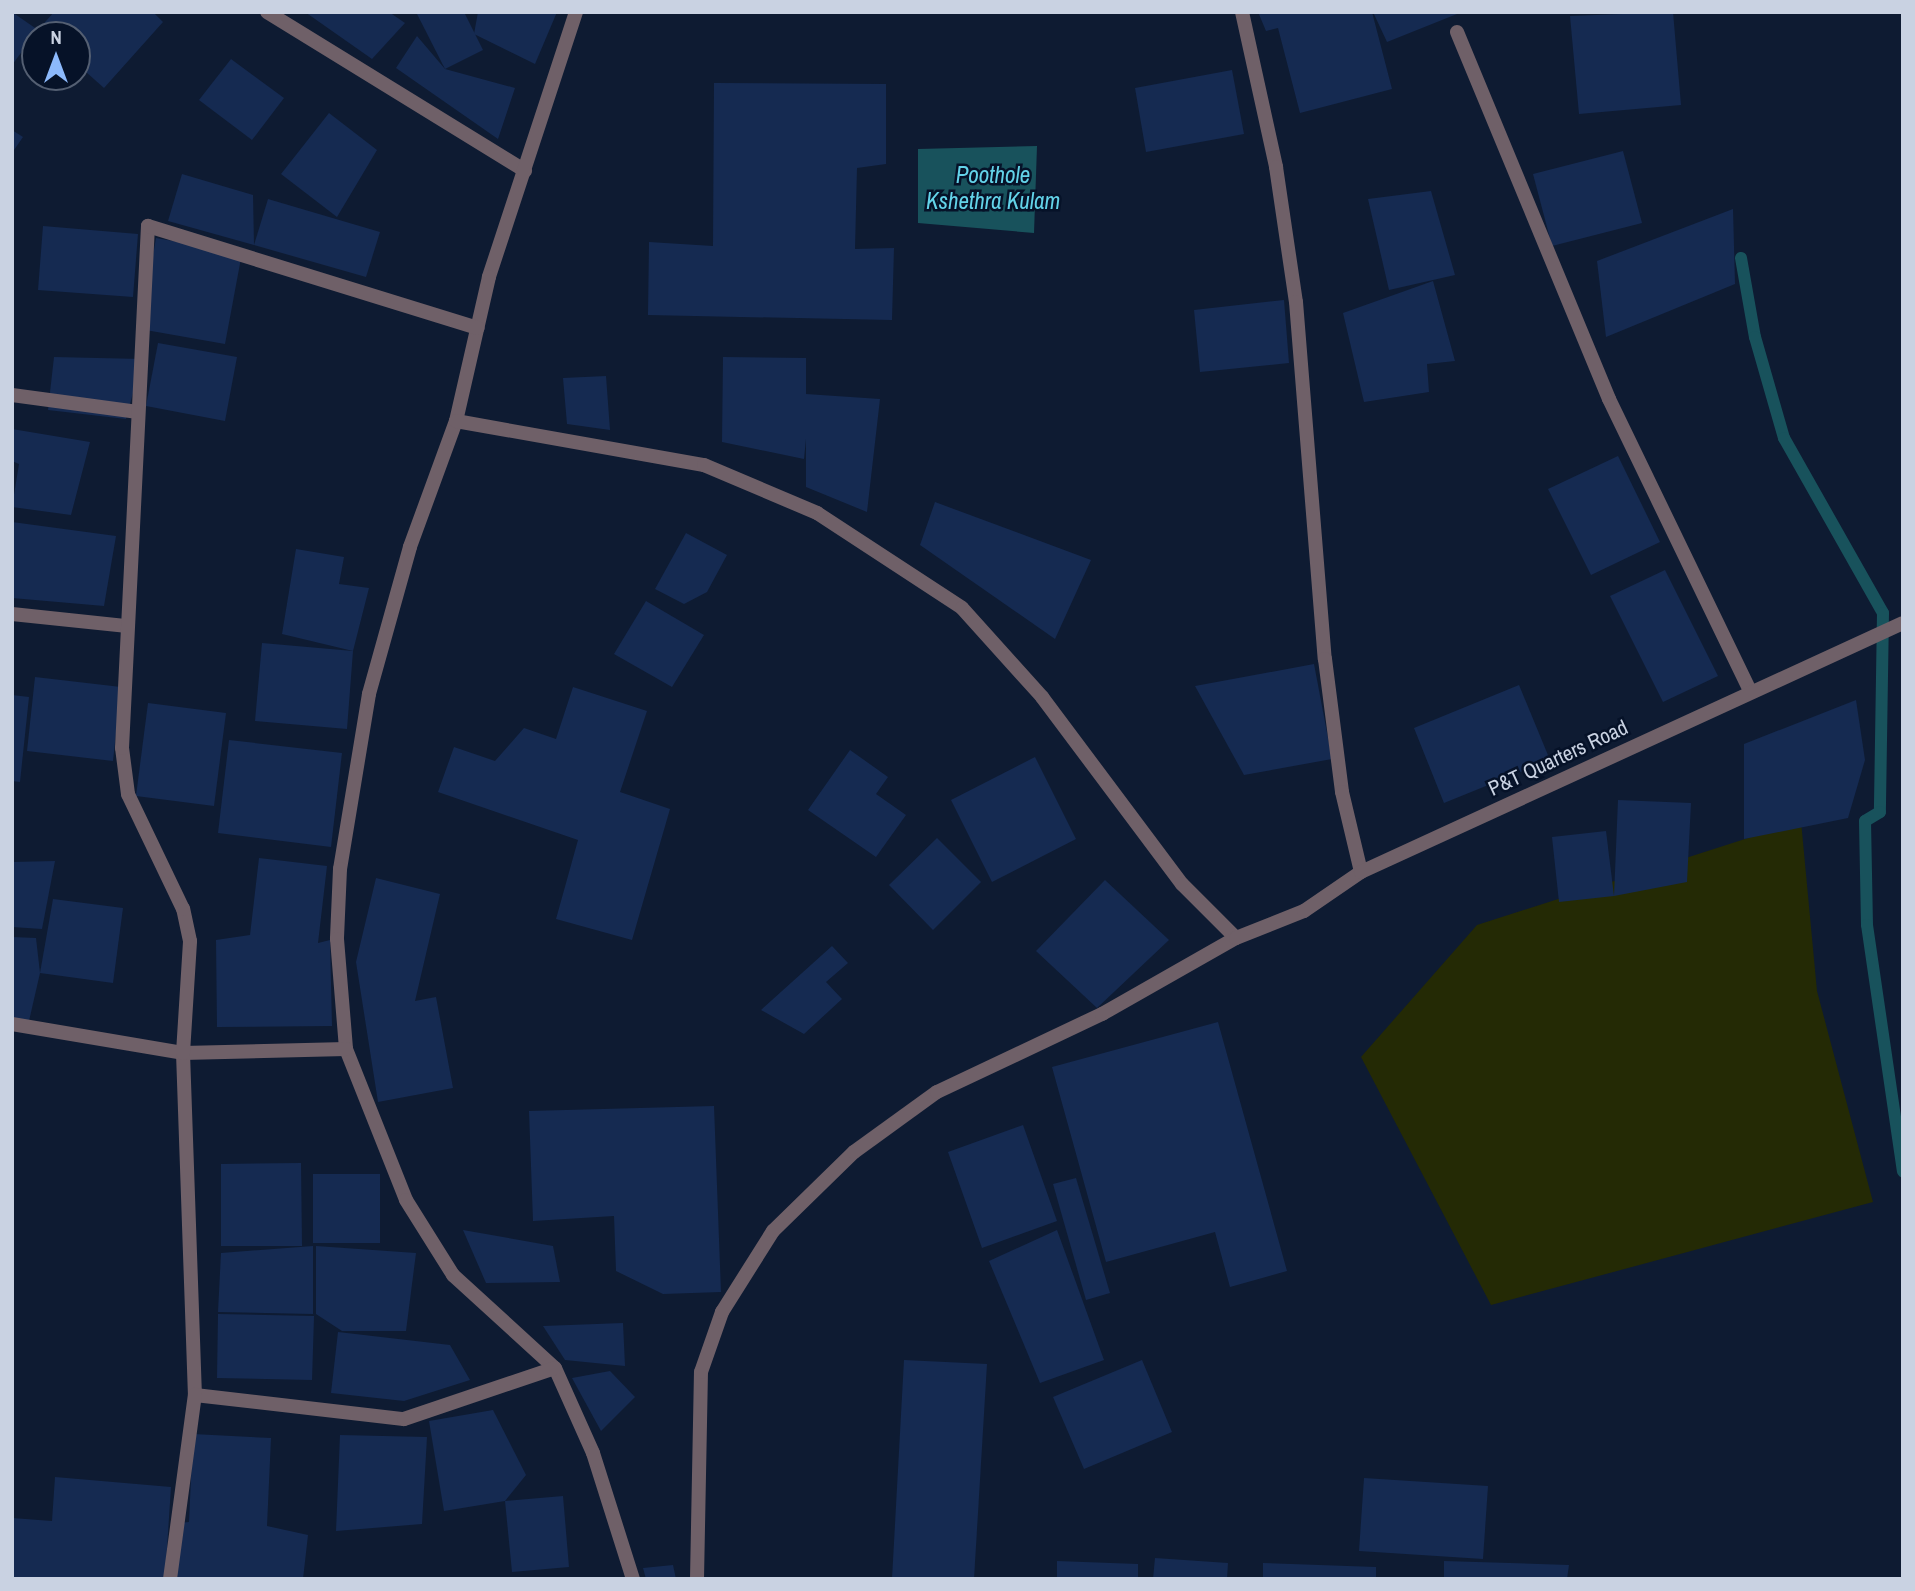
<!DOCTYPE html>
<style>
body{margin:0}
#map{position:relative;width:1915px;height:1591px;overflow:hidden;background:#0e1b32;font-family:"Archivo Narrow",sans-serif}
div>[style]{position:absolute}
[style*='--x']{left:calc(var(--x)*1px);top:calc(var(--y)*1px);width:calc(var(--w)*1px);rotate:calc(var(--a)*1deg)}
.green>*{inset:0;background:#242a05}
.water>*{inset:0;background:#18525c}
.stream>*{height:12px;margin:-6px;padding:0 6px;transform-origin:6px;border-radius:6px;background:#18525c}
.building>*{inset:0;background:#152a51}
.street>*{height:14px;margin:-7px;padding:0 7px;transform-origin:7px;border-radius:7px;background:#6f6068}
span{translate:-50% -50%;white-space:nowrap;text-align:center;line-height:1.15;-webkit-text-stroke:5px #061228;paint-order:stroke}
.street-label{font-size:21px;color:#c9d2e2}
.water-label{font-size:23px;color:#63d3e9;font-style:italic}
.frame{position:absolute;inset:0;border:14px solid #c9d2e2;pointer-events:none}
.north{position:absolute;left:21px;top:21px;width:70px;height:70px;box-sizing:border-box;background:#061228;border:2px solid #545f72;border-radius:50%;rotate:0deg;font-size:19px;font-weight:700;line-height:28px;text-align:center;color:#c9d2e2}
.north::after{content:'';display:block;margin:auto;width:24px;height:32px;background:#8cb9fc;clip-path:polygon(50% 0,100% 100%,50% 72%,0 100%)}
</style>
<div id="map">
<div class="green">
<div style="clip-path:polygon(1801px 821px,1817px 991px,1873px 1202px,1491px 1305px,1361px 1057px,1477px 925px)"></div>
</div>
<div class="water">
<div style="clip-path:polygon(1037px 146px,1034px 233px,918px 223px,918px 149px)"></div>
</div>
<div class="stream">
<div style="--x:1741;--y:258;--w:80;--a:80"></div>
<div style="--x:1755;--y:337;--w:105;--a:74"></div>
<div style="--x:1784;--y:438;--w:201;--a:60.5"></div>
<div style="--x:1883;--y:613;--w:199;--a:90.9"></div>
<div style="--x:1880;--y:812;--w:17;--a:149"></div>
<div style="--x:1865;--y:821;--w:104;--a:88.9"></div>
<div style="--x:1867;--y:925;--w:249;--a:81.7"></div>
</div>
<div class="building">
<div style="clip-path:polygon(12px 12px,38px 30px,12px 65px)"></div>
<div style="clip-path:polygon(54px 12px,153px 12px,163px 22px,104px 88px,77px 64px,77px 35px,38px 30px)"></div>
<div style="clip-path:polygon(305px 12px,389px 12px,405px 23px,372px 59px)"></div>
<div style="clip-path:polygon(416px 12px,464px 12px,483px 50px,445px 69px)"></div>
<div style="clip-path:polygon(478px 12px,557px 12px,535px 64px,474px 34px)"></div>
<div style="clip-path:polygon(1258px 12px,1372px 12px,1392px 89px,1300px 113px,1278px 28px,1266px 31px)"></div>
<div style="clip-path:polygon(1373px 12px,1462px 12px,1387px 42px)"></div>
<div style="clip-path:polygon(1673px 12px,1681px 105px,1579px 114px,1570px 16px)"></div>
<div style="clip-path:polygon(417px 36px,445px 69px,515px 88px,498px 139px,396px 68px)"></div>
<div style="clip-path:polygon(231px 59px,284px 98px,252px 140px,199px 100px)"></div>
<div style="clip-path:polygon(1232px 70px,1244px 134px,1146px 152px,1135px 88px)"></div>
<div style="clip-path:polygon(714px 83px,886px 84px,886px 164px,857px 168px,855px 249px,894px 248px,892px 320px,648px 315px,649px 242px,713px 246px)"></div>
<div style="clip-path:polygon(329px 113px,377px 150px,337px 217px,281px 174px)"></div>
<div style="clip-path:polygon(12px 130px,23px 137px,12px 153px)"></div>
<div style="clip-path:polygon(1623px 151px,1642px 223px,1552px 246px,1533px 174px)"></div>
<div style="clip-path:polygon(182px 174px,253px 195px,254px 245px,168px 221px)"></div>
<div style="clip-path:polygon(1431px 191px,1455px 275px,1389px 290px,1368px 199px)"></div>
<div style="clip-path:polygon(268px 199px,380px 232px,366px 277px,254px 245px)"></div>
<div style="clip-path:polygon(1733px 209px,1735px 284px,1606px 337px,1597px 261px)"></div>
<div style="clip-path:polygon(43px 226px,138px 234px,133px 297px,38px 290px)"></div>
<div style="clip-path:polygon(156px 238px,242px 253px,225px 344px,140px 329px)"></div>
<div style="clip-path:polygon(1433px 281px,1455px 361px,1427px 364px,1429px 392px,1364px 402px,1343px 313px)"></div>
<div style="clip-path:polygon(1284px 300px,1289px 363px,1200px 372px,1194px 310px)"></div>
<div style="clip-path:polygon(158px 343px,237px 357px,225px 421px,146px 406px)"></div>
<div style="clip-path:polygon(54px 357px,142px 359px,126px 419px,48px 410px)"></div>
<div style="clip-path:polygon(723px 357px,806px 358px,806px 394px,880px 399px,867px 512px,806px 487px,806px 439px,804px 459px,722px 442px)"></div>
<div style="clip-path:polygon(606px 376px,610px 430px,567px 424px,563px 378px)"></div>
<div style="clip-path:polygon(12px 429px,90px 442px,71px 515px,12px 507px,19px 464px,12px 461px)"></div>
<div style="clip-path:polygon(1618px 456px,1660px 542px,1591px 575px,1548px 489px)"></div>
<div style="clip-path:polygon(935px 502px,1091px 560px,1055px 639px,920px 545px)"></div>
<div style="clip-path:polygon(12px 522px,116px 536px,104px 606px,12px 598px)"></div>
<div style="clip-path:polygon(686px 533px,727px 555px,707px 592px,684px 604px,655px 589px)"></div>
<div style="clip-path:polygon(296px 549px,344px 557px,339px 584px,369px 588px,353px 651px,282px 634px)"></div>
<div style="clip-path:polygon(1665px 570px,1718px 676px,1663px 702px,1610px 596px)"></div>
<div style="clip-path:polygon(646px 601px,704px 635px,672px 687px,614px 654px)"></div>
<div style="clip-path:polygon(262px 643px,353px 651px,347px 729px,255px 721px)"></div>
<div style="clip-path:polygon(1314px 664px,1332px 759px,1244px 775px,1195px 686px)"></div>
<div style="clip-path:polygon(35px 677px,121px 687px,113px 761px,27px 751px)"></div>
<div style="clip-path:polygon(1519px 685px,1550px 760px,1444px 803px,1414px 728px)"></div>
<div style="clip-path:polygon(573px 687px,647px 711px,620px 792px,670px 809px,632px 940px,556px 919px,578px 840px,438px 792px,454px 747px,495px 761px,524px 728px,556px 739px)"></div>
<div style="clip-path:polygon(12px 695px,29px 697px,20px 782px,12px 781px)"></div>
<div style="clip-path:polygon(1856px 700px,1865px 760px,1848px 818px,1744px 839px,1744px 744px)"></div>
<div style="clip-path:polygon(148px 703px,226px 713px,214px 806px,136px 796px)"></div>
<div style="clip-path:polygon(229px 740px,342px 753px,331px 847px,218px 833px)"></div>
<div style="clip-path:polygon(850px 750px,888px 777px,876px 794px,906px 815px,876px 857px,808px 810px)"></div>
<div style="clip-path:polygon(1035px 757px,1076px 839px,992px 882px,951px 800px)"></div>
<div style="clip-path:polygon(1618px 800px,1691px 803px,1687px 882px,1614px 896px)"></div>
<div style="clip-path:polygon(1606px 831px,1614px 896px,1559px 902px,1552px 837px)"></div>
<div style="clip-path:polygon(937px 838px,981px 882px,933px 930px,889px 885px)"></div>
<div style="clip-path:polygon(259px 858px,327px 866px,318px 943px,330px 940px,332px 1026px,217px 1027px,216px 940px,250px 935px)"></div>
<div style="clip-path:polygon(55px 861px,42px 929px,12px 927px,12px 862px)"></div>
<div style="clip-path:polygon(376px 878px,440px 894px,415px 1001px,436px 997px,453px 1088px,378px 1102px,356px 962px)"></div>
<div style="clip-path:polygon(1105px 880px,1169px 940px,1097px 1008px,1036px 951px)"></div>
<div style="clip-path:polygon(53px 899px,123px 908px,113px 983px,40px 973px)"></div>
<div style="clip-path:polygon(12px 937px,36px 938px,40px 973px,29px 1021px,12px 1019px)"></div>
<div style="clip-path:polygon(832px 946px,848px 963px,826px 982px,842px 999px,804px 1034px,761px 1010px)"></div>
<div style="clip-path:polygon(1218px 1022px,1287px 1271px,1230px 1287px,1215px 1232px,1106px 1262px,1052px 1067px)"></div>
<div style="clip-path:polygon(714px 1106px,721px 1292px,663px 1294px,616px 1271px,614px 1216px,533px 1221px,529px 1111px)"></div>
<div style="clip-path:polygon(1023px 1125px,1057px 1221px,982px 1248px,948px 1152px)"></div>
<div style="clip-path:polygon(301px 1163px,302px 1246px,221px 1246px,221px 1164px)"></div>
<div style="clip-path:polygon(313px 1174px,380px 1174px,380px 1243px,313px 1243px)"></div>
<div style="clip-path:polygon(1076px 1178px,1110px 1293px,1086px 1300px,1053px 1184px)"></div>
<div style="clip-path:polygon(463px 1230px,553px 1246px,560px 1282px,486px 1283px)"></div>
<div style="clip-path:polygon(1057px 1230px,1104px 1360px,1040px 1383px,989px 1261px)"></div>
<div style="clip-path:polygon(313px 1246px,313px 1314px,218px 1312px,221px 1253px)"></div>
<div style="clip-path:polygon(316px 1246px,416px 1253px,406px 1331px,342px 1331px,316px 1314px)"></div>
<div style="clip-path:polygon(218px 1314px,314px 1316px,312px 1380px,217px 1378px)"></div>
<div style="clip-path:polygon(623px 1323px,625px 1366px,565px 1360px,543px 1326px)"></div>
<div style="clip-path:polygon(338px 1332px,450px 1345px,470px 1380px,404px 1401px,331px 1393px)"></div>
<div style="clip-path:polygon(904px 1360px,987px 1364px,974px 1579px,892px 1579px)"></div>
<div style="clip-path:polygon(1142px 1360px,1172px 1432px,1084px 1469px,1053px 1397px)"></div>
<div style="clip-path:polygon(610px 1371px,635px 1397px,601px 1431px,572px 1378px)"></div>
<div style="clip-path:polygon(493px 1410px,526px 1475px,505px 1501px,444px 1511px,429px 1421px)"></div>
<div style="clip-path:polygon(193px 1434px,271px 1438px,267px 1526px,308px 1535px,303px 1579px,172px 1579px,179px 1523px,189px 1522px)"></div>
<div style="clip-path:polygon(340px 1435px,427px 1437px,422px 1524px,336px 1531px)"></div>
<div style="clip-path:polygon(55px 1477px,171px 1487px,165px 1579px,12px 1579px,12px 1518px,52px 1521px)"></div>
<div style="clip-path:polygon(1364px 1478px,1488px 1486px,1483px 1559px,1359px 1551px)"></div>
<div style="clip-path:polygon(563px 1496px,569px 1567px,512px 1572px,505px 1501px)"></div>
<div style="clip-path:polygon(1155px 1558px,1228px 1563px,1227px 1579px,1153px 1579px)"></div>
<div style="clip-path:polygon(1057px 1561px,1138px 1564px,1138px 1579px,1057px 1579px)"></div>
<div style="clip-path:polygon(1444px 1561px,1569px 1565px,1567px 1579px,1444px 1579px)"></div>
<div style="clip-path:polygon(1263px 1563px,1376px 1567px,1376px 1579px,1263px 1579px)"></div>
<div style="clip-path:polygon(673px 1565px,676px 1579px,646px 1579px,643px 1568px)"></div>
</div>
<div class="street">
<div style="--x:267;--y:12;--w:303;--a:31.6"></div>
<div style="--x:576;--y:12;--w:279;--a:108.2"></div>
<div style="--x:489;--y:277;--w:148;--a:102.9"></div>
<div style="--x:456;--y:421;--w:134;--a:110.1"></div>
<div style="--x:410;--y:547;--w:153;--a:105.6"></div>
<div style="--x:369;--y:694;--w:177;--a:99.4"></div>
<div style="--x:340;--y:869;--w:70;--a:92.5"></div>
<div style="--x:337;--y:939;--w:110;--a:85.3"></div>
<div style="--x:346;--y:1049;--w:162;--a:68.3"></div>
<div style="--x:406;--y:1200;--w:89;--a:57.9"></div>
<div style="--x:453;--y:1275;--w:138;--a:42.4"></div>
<div style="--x:555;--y:1368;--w:93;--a:65.9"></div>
<div style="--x:593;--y:1453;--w:132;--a:72.4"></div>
<div style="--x:1242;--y:12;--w:159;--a:77.6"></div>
<div style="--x:1276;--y:167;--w:136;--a:81.6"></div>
<div style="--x:1296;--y:302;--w:358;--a:85.4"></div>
<div style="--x:1325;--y:659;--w:134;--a:82.7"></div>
<div style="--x:1342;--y:792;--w:82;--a:76.6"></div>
<div style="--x:1457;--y:32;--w:397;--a:67.5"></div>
<div style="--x:1609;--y:399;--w:324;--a:64.2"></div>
<div style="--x:12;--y:395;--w:127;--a:7.7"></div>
<div style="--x:456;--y:421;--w:252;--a:10.1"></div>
<div style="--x:704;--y:465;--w:123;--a:23"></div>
<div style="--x:817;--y:513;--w:173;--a:33.2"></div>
<div style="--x:962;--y:608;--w:120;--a:48"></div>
<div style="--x:1042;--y:697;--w:234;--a:53.2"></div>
<div style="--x:1182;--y:884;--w:76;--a:45"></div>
<div style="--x:12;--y:614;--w:116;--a:6"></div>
<div style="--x:12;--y:1024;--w:173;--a:9.6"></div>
<div style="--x:183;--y:1053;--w:342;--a:88"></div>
<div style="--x:195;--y:1395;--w:210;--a:6.6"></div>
<div style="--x:404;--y:1419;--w:159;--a:-18.7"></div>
<div style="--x:346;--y:1049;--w:163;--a:178.6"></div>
<div style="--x:183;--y:1053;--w:112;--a:-86.4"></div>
<div style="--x:190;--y:941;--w:33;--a:-102"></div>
<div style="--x:183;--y:909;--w:127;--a:-115.6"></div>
<div style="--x:128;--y:794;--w:46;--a:-97.4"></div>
<div style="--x:122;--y:748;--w:523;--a:-87.15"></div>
<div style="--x:148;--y:226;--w:345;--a:17.2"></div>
<div style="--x:170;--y:1579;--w:186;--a:-82.3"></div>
<div style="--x:697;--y:1579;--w:207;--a:-88.9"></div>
<div style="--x:701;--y:1372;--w:64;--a:-70.7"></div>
<div style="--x:722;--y:1312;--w:96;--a:-57.8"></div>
<div style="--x:773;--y:1231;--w:113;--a:-44.3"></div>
<div style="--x:854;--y:1152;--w:102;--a:-35.9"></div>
<div style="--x:937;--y:1092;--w:183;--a:-25.3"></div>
<div style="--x:1102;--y:1014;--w:154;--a:-29.6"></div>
<div style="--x:1236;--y:938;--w:73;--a:-21.7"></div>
<div style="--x:1304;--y:911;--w:69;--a:-34.4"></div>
<div style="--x:1361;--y:872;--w:596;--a:-24.67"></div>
</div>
<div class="street-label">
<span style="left:1558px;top:758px;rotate:-25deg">P&amp;T Quarters Road</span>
</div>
<div class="water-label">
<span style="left:993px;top:188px">Poothole<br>Kshethra Kulam</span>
</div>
<div class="frame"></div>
<div class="north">N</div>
</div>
